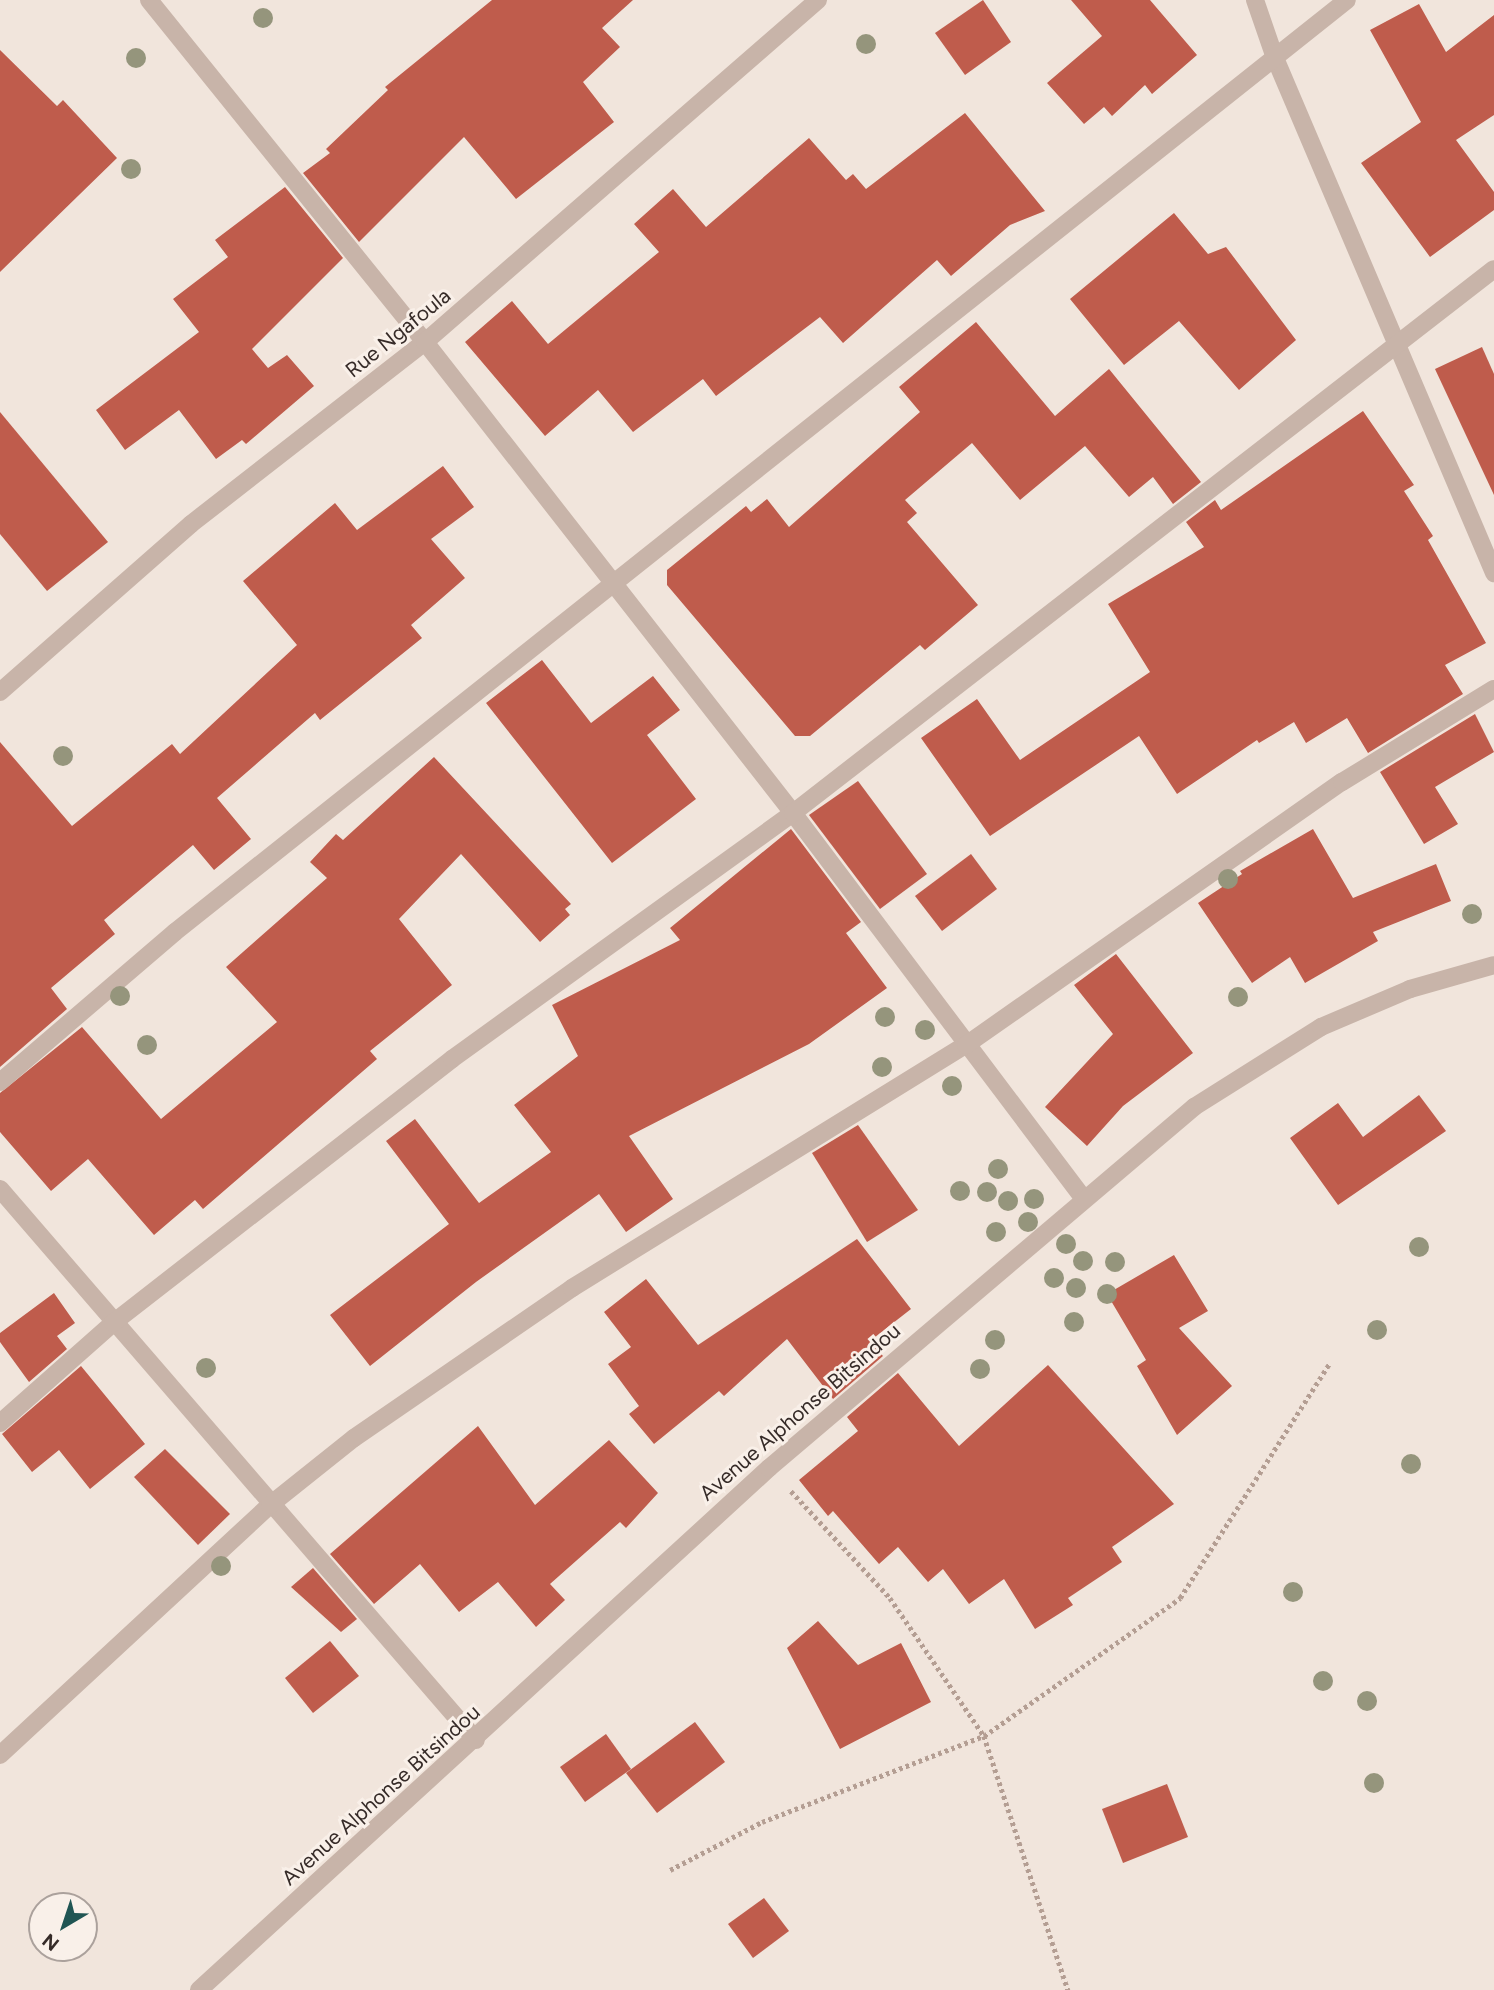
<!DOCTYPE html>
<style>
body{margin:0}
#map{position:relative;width:1494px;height:1990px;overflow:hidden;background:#f1e5dc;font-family:Figtree,sans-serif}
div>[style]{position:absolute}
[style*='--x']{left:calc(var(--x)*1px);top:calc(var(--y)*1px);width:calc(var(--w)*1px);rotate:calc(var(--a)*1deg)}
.building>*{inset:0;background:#bf5c4c}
.path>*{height:4.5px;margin-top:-2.25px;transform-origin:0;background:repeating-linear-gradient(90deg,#b49e93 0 3.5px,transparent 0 7px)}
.street>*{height:18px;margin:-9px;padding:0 9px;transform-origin:9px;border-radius:9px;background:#c8b4a9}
.trees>*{width:20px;height:20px;margin:-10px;border-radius:50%;background:#95957c}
span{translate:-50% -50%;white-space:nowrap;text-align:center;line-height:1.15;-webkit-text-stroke:6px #f9f0e9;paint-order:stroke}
.street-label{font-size:21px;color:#362b28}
.north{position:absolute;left:28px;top:1892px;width:70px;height:70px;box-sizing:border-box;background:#f9f0e9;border:2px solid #aba19c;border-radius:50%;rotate:219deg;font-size:19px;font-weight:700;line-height:28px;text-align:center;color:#362b28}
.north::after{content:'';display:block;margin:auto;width:24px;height:32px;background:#205553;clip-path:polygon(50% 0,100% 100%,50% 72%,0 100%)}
</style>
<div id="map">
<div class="building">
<div style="clip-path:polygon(492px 0,633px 0,602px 28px,620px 47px,583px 82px,614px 122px,516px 199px,464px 137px,359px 242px,303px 173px,330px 153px,326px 149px,388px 90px,385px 87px)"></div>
<div style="clip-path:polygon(983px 0,1011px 42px,965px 75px,935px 33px)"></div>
<div style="clip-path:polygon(1071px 0,1150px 0,1197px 55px,1152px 94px,1145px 85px,1112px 116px,1104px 107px,1084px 124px,1047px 83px,1102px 36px)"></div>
<div style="clip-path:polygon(1419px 4px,1446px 52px,1494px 15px,1494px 115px,1456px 140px,1494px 192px,1494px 210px,1430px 257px,1361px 163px,1421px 122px,1370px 30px)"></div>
<div style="clip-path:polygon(0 50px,57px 106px,63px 100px,117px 158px,0 272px)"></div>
<div style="clip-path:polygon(965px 113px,1045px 211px,1010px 225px,951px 276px,937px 260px,843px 343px,820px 317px,716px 396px,703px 379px,633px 432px,598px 390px,545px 436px,465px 342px,512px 301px,548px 344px,659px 252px,634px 224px,673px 189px,706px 227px,809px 138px,846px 180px,853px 174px,866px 189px)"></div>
<div style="clip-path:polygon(285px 187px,343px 258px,252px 349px,268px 368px,287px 355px,314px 386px,246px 444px,242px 440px,216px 459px,179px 410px,125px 450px,96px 410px,199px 332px,173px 299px,228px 257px,215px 240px)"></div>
<div style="clip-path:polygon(1174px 213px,1208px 254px,1226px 247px,1296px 340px,1239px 390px,1179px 321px,1124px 365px,1070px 299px)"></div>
<div style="clip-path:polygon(976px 322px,1055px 416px,1109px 369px,1201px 482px,1173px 504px,1153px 477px,1129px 497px,1085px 446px,1020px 500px,972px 443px,905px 500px,917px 513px,907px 522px,978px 605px,925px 650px,920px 645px,810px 736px,795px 736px,667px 585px,667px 570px,746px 506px,751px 512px,767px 499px,789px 527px,920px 412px,899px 387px)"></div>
<div style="clip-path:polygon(1482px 347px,1494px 374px,1494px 495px,1435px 369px)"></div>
<div style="clip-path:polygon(1363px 411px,1414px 485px,1404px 491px,1433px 536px,1428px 540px,1486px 643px,1445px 665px,1463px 694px,1368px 753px,1347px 718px,1306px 743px,1294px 722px,1259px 743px,1257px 740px,1177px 794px,1139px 736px,990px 836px,921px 738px,977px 699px,1020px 760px,1150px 672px,1108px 604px,1204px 547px,1186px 522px,1215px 500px,1221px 510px)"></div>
<div style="clip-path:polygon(0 412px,108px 542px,47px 591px,0 534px)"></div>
<div style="clip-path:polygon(443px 466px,474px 507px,431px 539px,465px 578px,411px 625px,422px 638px,320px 720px,315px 713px,217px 798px,251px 839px,214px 870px,193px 845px,104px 920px,115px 934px,51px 988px,67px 1009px,0 1067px,0 742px,72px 826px,172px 744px,180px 754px,297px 645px,243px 581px,335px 503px,357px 530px)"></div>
<div style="clip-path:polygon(542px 660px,591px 723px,653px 676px,680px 710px,647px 735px,696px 799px,612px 863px,486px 703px)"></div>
<div style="clip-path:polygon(1475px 714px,1494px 752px,1435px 787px,1458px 824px,1424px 844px,1380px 772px)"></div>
<div style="clip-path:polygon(434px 757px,571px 904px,565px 909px,570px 915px,540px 942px,461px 854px,399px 919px,452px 985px,370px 1051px,377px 1059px,203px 1209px,195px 1200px,154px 1235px,88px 1159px,51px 1191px,0 1132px,0 1093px,82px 1027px,161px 1119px,277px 1022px,226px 967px,327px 878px,310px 862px,336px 834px,343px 840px)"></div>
<div style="clip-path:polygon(858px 781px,927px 874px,880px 909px,809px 815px)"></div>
<div style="clip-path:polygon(791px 829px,861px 922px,846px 933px,887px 988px,809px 1044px,629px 1136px,673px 1199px,626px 1232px,599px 1194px,476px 1282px,370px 1366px,330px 1315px,449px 1224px,386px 1141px,415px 1119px,479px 1203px,551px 1152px,514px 1105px,578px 1056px,552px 1005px,680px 940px,670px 928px)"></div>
<div style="clip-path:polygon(1313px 829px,1353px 898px,1436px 864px,1451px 901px,1373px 932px,1378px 941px,1305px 983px,1290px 957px,1252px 983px,1198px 903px,1242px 874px,1240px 871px)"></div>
<div style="clip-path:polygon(971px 854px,997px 889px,942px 931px,915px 896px)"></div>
<div style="clip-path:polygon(1116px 954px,1193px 1053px,1123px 1106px,1087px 1146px,1045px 1107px,1113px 1034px,1074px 985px)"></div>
<div style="clip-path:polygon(1419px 1095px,1446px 1131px,1338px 1205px,1290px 1138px,1338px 1103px,1363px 1137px)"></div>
<div style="clip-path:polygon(858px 1125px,918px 1210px,867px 1242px,812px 1153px)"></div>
<div style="clip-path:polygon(857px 1239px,911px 1309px,870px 1341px,883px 1356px,833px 1399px,787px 1339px,724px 1396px,719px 1391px,654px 1444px,629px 1414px,639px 1406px,608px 1364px,631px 1347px,604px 1312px,646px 1279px,698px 1345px)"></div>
<div style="clip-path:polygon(1174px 1255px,1208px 1311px,1179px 1328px,1232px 1386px,1177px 1435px,1137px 1366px,1146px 1360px,1107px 1294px)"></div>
<div style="clip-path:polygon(54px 1293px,75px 1323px,57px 1336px,67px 1349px,29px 1382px,0 1342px,0 1333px)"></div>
<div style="clip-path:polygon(1048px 1365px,1174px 1504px,1112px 1547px,1122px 1562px,1068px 1598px,1073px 1605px,1035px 1629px,1004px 1579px,969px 1604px,943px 1569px,928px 1582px,898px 1547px,879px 1564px,833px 1511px,828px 1516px,799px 1480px,858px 1431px,847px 1417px,898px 1373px,959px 1446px)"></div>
<div style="clip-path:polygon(81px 1366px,145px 1444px,90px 1489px,59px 1450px,32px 1472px,2px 1434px)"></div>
<div style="clip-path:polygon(478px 1426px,535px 1505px,609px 1440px,658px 1493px,626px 1528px,620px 1522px,550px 1584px,565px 1600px,536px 1627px,498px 1582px,459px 1612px,420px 1564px,374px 1604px,330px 1554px)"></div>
<div style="clip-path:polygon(165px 1449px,230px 1514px,198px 1545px,134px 1477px)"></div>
<div style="clip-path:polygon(313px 1568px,357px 1619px,341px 1632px,291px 1587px)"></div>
<div style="clip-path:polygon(818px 1621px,858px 1665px,901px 1643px,931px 1702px,840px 1749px,787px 1648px)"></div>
<div style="clip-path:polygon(330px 1641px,359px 1676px,313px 1713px,285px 1678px)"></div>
<div style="clip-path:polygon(695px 1722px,725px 1762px,657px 1813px,626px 1773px)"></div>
<div style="clip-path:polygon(606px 1734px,631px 1769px,585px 1802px,560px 1767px)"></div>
<div style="clip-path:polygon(1167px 1784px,1188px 1837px,1123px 1863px,1102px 1809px)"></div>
<div style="clip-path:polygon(764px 1898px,789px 1931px,753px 1958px,728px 1924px)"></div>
</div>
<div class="path">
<div style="--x:791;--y:1491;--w:146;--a:47.2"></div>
<div style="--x:890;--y:1598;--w:167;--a:55.7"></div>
<div style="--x:984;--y:1736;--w:268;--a:71.7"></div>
<div style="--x:670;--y:1870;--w:104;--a:-27.6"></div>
<div style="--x:762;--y:1822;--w:238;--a:-21.2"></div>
<div style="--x:984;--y:1736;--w:240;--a:-35.1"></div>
<div style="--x:1180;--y:1598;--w:277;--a:-57.5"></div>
</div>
<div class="street">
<div style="--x:149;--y:0;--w:439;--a:51.1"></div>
<div style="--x:425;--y:342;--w:598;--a:52"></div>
<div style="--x:793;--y:813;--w:482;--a:53"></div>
<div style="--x:1255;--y:0;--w:61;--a:71"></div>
<div style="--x:1275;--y:58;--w:560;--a:66.96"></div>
<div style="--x:0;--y:692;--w:254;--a:-41.3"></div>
<div style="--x:191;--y:524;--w:296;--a:-37.9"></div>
<div style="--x:425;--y:342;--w:521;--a:-41.03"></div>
<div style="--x:0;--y:1082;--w:230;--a:-40.6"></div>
<div style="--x:175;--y:932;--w:1497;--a:-38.49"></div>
<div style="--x:0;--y:1189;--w:728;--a:49.18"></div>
<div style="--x:0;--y:1423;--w:151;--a:-41.5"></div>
<div style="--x:113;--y:1323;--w:430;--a:-37.9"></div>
<div style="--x:452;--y:1059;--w:420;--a:-35.8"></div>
<div style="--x:793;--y:813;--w:887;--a:-37.81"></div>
<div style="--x:0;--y:1755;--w:368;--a:-42.8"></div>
<div style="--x:270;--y:1505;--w:107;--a:-38.6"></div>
<div style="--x:354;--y:1438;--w:265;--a:-34.5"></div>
<div style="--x:572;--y:1288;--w:463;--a:-31.7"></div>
<div style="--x:966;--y:1045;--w:459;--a:-35"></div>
<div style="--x:1342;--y:782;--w:178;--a:-31.5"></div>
<div style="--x:199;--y:1990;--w:773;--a:-42.48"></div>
<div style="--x:769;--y:1468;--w:558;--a:-40.34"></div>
<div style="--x:1194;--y:1107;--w:150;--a:-32.2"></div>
<div style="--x:1321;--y:1027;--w:97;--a:-23.1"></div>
<div style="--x:1410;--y:989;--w:87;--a:-15.9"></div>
</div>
<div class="trees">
<div style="left:263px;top:18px"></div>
<div style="left:866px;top:44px"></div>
<div style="left:136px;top:58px"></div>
<div style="left:131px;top:169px"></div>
<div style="left:63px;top:756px"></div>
<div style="left:1228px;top:879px"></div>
<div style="left:1472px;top:914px"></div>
<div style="left:120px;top:996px"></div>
<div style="left:1238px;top:997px"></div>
<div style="left:885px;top:1017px"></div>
<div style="left:925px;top:1030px"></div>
<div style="left:147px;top:1045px"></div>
<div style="left:882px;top:1067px"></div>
<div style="left:952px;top:1086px"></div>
<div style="left:998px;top:1169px"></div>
<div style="left:960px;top:1191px"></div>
<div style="left:987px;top:1192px"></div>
<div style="left:1034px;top:1199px"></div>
<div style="left:1008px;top:1201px"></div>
<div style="left:1028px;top:1222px"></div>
<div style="left:996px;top:1232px"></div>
<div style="left:1066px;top:1244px"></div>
<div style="left:1419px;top:1247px"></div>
<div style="left:1083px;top:1261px"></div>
<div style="left:1115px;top:1262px"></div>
<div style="left:1054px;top:1278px"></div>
<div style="left:1076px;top:1288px"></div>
<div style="left:1107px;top:1294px"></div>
<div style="left:1074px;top:1322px"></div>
<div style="left:1377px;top:1330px"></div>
<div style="left:995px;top:1340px"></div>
<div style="left:206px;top:1368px"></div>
<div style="left:980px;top:1369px"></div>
<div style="left:1411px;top:1464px"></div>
<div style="left:221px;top:1566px"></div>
<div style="left:1293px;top:1592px"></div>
<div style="left:1323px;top:1681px"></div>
<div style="left:1367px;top:1701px"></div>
<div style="left:1374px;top:1783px"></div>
</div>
<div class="street-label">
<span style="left:398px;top:333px;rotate:-39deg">Rue Ngafoula</span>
<span style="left:800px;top:1412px;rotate:-41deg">Avenue Alphonse Bitsindou</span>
<span style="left:381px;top:1795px;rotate:-42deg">Avenue Alphonse Bitsindou</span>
</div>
<div class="north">N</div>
</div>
